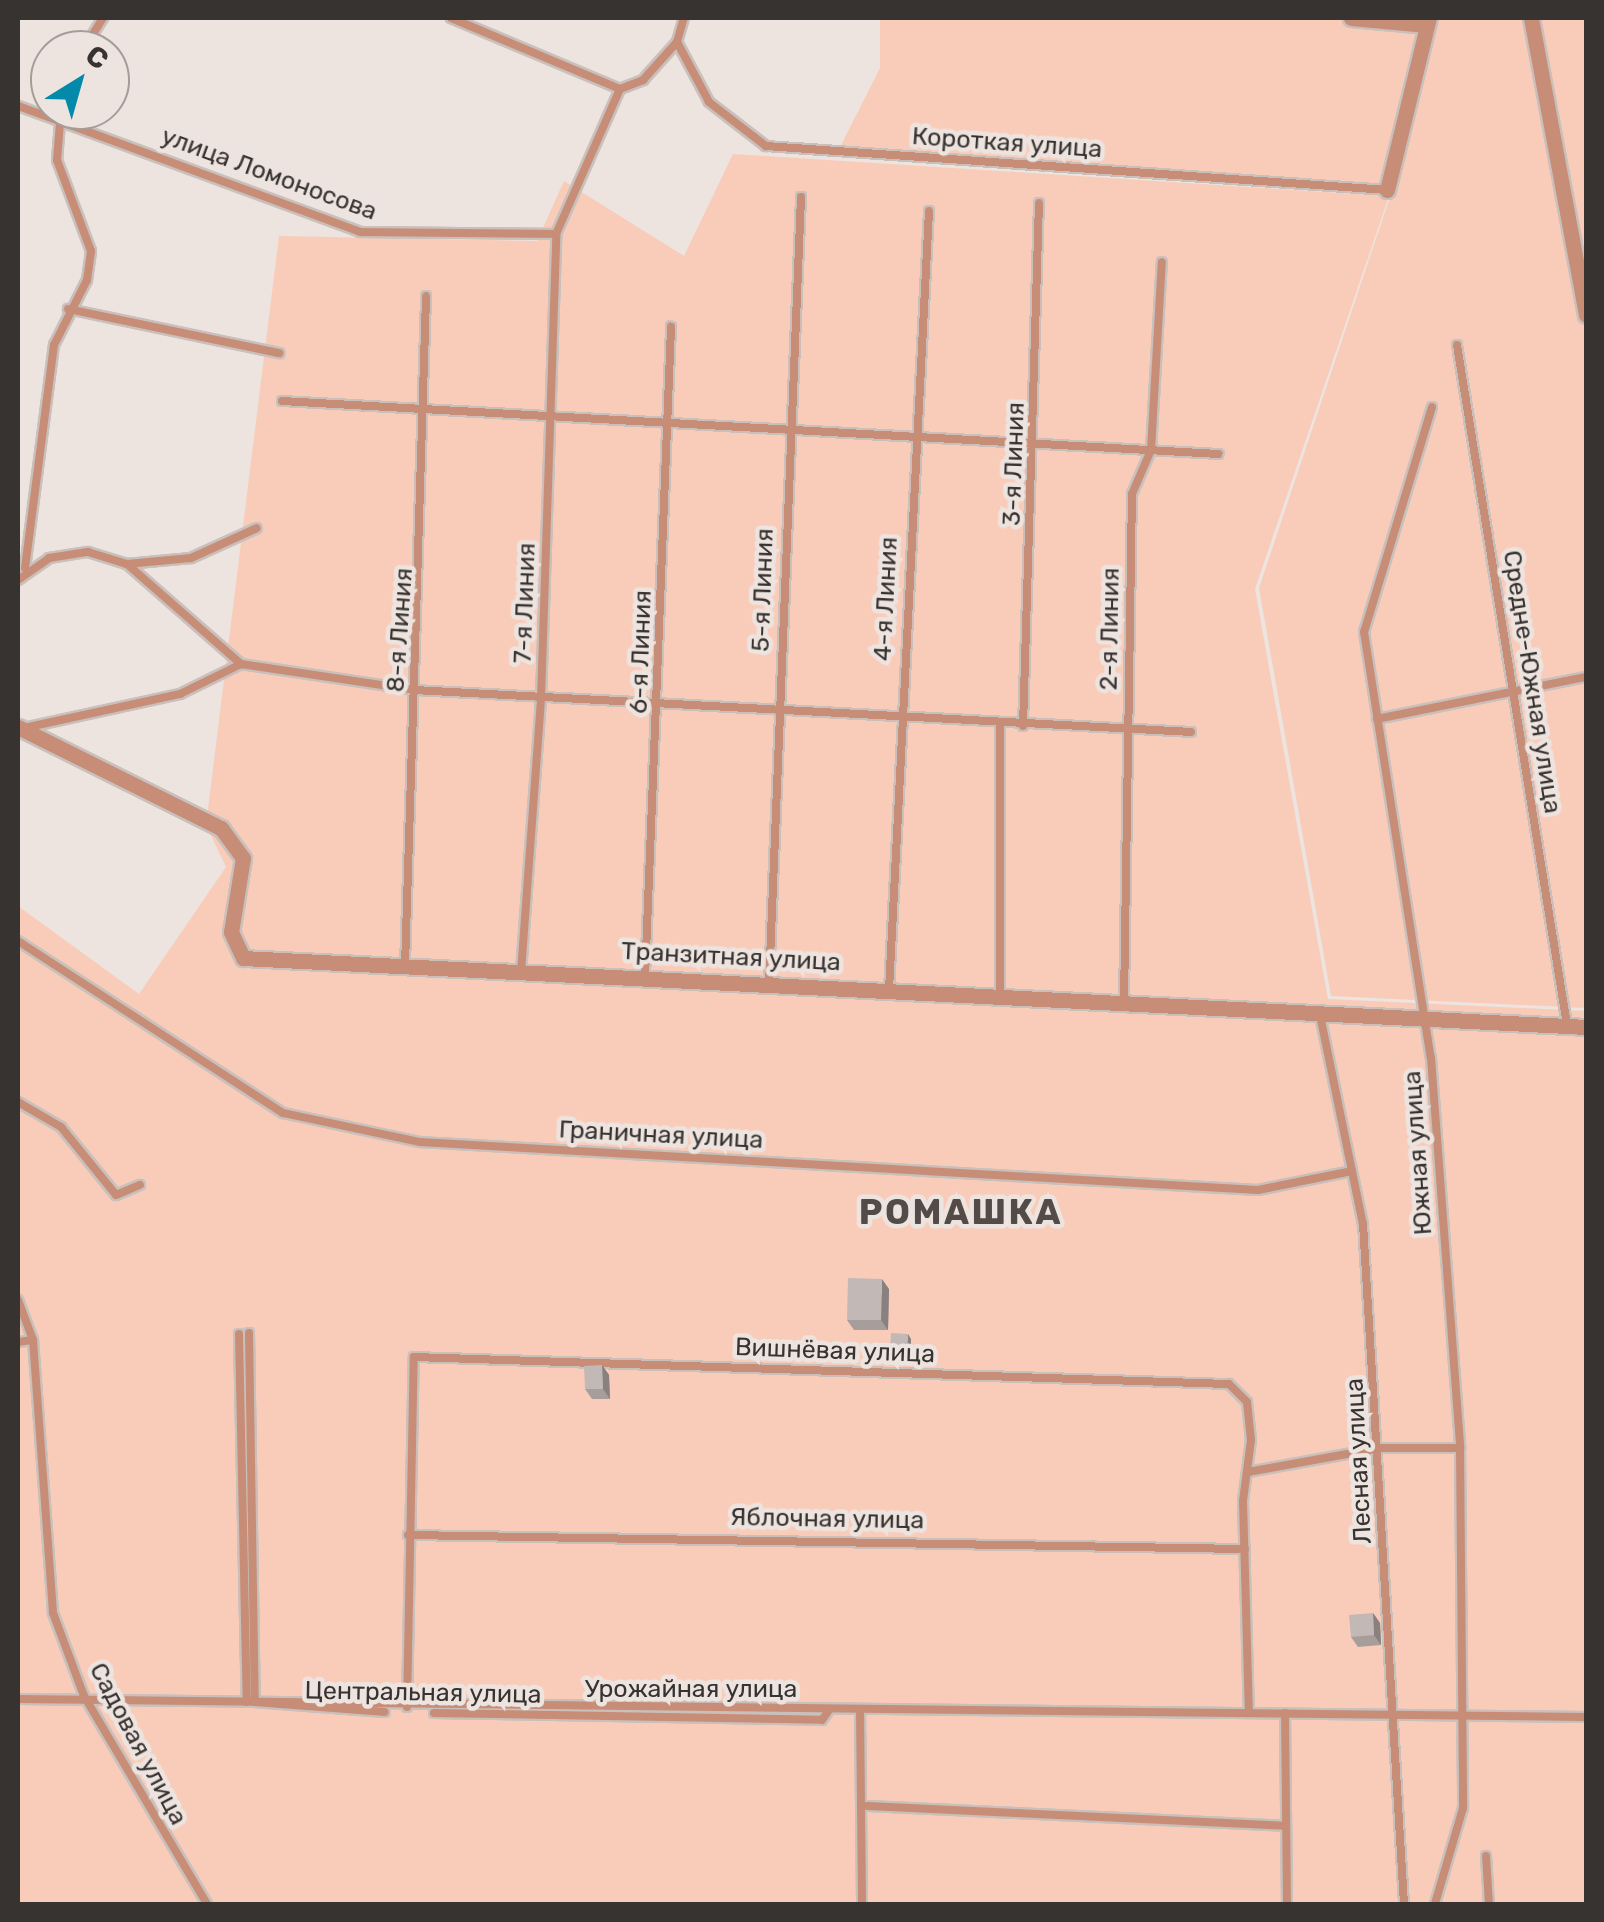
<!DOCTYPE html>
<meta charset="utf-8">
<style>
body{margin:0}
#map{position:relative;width:1604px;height:1922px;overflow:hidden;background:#ede3df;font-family:Rubik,sans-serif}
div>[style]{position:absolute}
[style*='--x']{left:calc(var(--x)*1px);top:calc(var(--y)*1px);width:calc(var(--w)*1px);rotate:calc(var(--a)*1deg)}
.green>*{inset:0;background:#f9ccba}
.roads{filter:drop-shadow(2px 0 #c9c0bc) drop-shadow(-2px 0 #c9c0bc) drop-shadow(0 2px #c9c0bc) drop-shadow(0 -2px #c9c0bc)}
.lane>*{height:8px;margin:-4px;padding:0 4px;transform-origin:4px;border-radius:4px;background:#c78d77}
.street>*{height:15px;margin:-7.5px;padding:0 7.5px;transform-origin:7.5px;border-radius:7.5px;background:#c78d77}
.wall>*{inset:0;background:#a79e9c}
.shaded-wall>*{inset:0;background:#88817f}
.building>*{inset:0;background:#c2b8b5}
span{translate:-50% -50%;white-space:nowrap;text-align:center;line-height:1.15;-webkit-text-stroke:9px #ede3df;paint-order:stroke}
.street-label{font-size:25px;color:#373331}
.district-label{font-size:35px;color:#534b48;font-weight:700;letter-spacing:2.5px}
.frame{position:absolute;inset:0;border:20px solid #373331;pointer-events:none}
.north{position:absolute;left:30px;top:30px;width:100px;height:100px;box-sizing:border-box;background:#ede3df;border:2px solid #a49d99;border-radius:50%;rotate:37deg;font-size:28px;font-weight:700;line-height:40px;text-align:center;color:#373331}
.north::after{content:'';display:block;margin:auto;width:35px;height:45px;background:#0389aa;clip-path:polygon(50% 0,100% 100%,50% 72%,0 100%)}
</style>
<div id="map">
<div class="green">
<div style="clip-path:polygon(880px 18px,1586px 18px,1586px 1008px,1331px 996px,1259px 588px,1391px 194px,835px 157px,880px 68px)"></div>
<div style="clip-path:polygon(733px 154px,1389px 196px,1255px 589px,1328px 999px,1586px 1011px,1586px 1904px,18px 1904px,18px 906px,139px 994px,226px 867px,206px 825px,279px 236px,537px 241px,564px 181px,684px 256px)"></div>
</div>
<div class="roads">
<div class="lane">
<div style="--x:451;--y:18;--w:183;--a:22.8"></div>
<div style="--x:677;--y:42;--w:68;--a:61.9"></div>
<div style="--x:709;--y:102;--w:72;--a:37.7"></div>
<div style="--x:766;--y:146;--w:623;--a:4.05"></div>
<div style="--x:83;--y:50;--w:38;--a:-58"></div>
<div style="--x:18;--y:106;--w:364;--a:20.2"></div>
<div style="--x:360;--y:232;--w:196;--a:0.6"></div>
<div style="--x:556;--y:234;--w:158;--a:-66.2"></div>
<div style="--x:620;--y:89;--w:25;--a:-21"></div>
<div style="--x:643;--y:80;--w:51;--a:-48.2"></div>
<div style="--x:677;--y:42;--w:25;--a:-74"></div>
<div style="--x:68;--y:309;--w:216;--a:11.8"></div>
<div style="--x:1457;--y:345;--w:689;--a:80.81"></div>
<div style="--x:282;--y:401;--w:938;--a:3.24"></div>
<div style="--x:1432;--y:407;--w:235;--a:106.8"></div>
<div style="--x:1364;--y:632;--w:431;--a:81.1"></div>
<div style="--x:1431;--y:1058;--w:391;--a:85.7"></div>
<div style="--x:1460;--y:1448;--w:360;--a:89.5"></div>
<div style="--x:1463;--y:1808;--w:100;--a:106.3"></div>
<div style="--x:127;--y:564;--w:64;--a:-5.4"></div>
<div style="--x:191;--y:558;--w:72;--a:-24.4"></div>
<div style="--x:25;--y:568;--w:225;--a:-82.6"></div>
<div style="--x:54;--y:345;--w:73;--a:-63.1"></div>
<div style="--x:87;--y:280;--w:29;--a:-82"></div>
<div style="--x:91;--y:251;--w:97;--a:-110.5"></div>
<div style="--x:57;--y:160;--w:50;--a:-85.4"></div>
<div style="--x:18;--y:580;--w:38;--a:-35"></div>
<div style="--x:49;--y:558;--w:39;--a:-9"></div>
<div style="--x:88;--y:552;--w:41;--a:17.1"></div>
<div style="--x:127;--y:564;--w:152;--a:41.3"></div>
<div style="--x:1377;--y:719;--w:213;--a:-11.4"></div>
<div style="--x:1023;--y:726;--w:523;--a:-88.25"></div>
<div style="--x:24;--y:728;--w:160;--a:-12.3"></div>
<div style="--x:180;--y:694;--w:68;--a:-26.2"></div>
<div style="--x:241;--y:664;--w:175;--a:8.5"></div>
<div style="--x:414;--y:690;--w:778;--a:3.09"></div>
<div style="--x:18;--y:941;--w:316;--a:33"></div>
<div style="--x:283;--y:1113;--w:140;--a:12"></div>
<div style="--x:420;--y:1142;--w:839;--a:3.28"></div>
<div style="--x:1258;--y:1190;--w:96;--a:-11.4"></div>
<div style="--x:405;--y:966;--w:670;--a:-88.2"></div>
<div style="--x:521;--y:972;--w:275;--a:-85.8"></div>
<div style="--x:541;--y:698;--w:464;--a:-88.1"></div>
<div style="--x:645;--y:978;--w:652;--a:-87.71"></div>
<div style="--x:769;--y:984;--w:788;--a:-87.67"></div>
<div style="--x:889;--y:990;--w:780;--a:-87.06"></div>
<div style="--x:1000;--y:996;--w:271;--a:-90"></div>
<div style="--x:1124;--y:1002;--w:508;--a:-89.1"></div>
<div style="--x:1132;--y:494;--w:48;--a:-66.6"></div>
<div style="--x:1151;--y:450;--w:188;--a:-86.7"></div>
<div style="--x:1321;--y:1020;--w:208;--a:78.4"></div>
<div style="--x:1363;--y:1224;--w:681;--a:86.55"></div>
<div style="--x:18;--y:1102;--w:50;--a:30.2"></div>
<div style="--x:61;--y:1127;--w:87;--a:51"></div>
<div style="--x:116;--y:1195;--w:26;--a:-23"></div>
<div style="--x:18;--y:1300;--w:43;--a:69.4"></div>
<div style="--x:33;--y:1340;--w:274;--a:85.8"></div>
<div style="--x:53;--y:1613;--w:89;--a:69.5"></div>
<div style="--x:84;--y:1696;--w:242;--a:59.4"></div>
<div style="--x:249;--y:1333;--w:369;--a:89.1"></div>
<div style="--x:255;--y:1702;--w:130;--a:4.4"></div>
<div style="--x:239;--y:1334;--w:368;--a:88.8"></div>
<div style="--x:18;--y:1342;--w:15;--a:-8"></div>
<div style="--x:1248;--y:1472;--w:134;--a:-10.3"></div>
<div style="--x:1380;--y:1448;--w:80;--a:0"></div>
<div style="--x:408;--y:1535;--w:837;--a:0.96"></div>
<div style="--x:18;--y:1699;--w:1568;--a:0.66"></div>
<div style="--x:407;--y:1707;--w:350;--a:-88.9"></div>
<div style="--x:414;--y:1357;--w:815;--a:1.9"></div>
<div style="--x:1229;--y:1384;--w:25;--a:45"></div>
<div style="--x:1247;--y:1402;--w:38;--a:84"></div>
<div style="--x:1251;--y:1440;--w:62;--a:97.5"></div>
<div style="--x:1243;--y:1501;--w:212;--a:88.4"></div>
<div style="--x:860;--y:1710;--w:194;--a:89.4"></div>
<div style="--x:434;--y:1713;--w:388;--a:1"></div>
<div style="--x:822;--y:1720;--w:12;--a:-55"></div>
<div style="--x:1285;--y:1713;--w:191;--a:89.4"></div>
<div style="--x:867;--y:1806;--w:419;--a:2.7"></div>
<div style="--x:1486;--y:1856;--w:48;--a:86.4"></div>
</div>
<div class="street">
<div style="--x:1351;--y:18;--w:76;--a:5.3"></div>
<div style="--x:1531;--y:18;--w:302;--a:79.5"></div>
<div style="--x:1387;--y:190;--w:177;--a:-76.3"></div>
<div style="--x:18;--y:727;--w:227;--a:26.5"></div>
<div style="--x:221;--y:828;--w:37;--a:54"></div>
<div style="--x:243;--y:858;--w:75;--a:99.2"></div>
<div style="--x:231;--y:932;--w:29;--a:65"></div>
<div style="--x:243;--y:958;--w:1345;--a:2.94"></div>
</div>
</div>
<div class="wall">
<div style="clip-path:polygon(889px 1289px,888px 1330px,854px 1330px,847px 1320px)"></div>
<div style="clip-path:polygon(911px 1339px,910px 1357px,893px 1356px,890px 1351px)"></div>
<div style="clip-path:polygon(602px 1365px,609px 1375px,610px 1399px,592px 1399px,585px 1389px)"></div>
<div style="clip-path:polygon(1373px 1613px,1380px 1623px,1381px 1645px,1358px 1647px,1351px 1637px)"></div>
</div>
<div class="shaded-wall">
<div style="clip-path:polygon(882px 1279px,889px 1289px,888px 1330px,881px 1320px)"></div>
<div style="clip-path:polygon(908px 1334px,911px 1339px,910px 1357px,907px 1352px)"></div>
<div style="clip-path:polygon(602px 1365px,609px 1375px,610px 1399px,603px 1389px)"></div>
<div style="clip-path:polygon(1373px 1613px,1380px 1623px,1381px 1645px,1374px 1635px)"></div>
</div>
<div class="building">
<div style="clip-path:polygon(848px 1278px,882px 1279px,881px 1320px,847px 1320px)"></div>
<div style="clip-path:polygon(891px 1333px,908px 1334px,907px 1352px,890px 1351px)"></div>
<div style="clip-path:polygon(602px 1365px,603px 1389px,585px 1389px,584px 1366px)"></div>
<div style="clip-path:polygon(1373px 1613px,1374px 1635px,1351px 1637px,1349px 1615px)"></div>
</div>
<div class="street-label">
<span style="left:1007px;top:143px;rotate:4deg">Короткая улица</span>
<span style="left:269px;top:174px;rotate:20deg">улица Ломоносова</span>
<span style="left:1014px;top:464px;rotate:-88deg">3-я Линия</span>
<span style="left:763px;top:590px;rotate:-88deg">5-я Линия</span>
<span style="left:886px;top:599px;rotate:-87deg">4-я Линия</span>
<span style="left:525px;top:603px;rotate:-88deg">7-я Линия</span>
<span style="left:1110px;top:629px;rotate:-89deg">2-я Линия</span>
<span style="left:400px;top:630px;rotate:-86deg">8-я Линия</span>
<span style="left:641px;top:652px;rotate:-88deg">6-я Линия</span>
<span style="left:1532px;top:682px;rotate:81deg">Средне-Южная улица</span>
<span style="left:731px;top:957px;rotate:3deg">Транзитная улица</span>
<span style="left:661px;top:1135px;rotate:3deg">Граничная улица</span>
<span style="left:1418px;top:1153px;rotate:-94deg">Южная улица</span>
<span style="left:835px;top:1351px;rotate:2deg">Вишнёвая улица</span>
<span style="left:1359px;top:1461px;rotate:-93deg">Лесная улица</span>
<span style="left:827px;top:1519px;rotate:1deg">Яблочная улица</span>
<span style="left:691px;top:1689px">Урожайная улица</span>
<span style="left:423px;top:1693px;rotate:1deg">Центральная улица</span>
<span style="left:138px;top:1744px;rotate:62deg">Садовая улица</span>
</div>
<div class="district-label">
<span style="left:961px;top:1212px">РОМАШКА</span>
</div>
<div class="frame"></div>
<div class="north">С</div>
</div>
